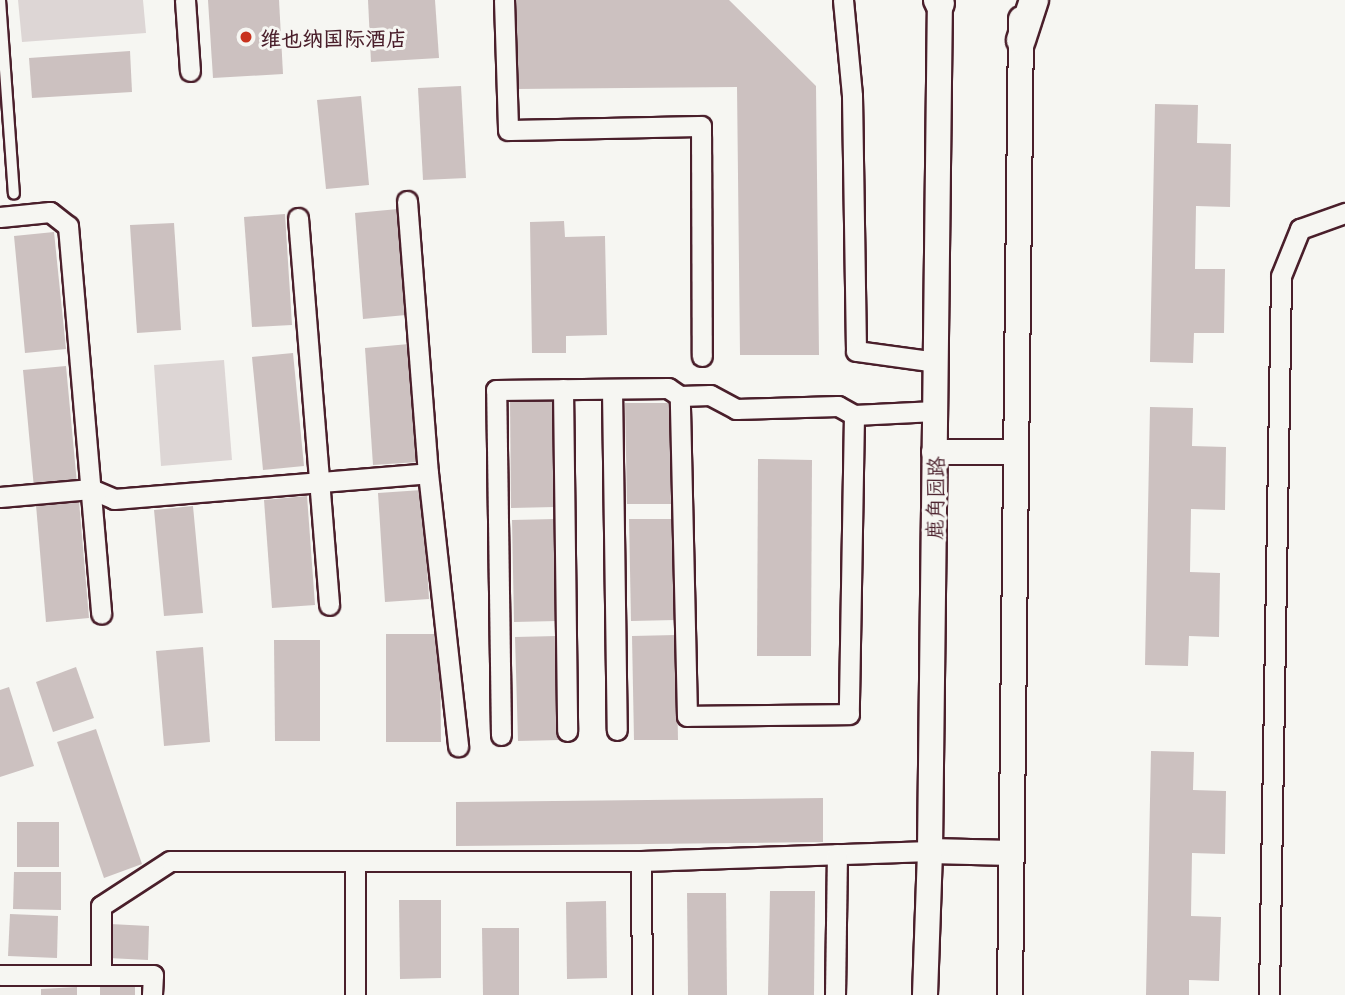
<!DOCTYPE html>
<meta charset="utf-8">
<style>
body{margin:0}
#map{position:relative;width:1345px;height:995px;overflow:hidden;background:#f6f6f2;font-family:"Playpen Sans","LXGW WenKai TC",sans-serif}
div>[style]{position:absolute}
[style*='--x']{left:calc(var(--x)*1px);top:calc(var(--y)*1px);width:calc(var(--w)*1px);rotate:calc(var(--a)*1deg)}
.green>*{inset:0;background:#ddd6d5}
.building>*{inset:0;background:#ccc1c0}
.roads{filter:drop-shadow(2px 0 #4a1f2b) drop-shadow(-2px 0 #4a1f2b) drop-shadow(0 2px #4a1f2b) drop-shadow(0 -2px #4a1f2b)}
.service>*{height:10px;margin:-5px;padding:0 5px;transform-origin:5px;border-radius:5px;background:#f6f6f2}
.minor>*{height:19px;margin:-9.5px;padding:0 9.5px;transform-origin:9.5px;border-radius:9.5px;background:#f6f6f2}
.tertiary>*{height:24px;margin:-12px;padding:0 12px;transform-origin:12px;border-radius:12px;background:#f6f6f2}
.secondary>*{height:28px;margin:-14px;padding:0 14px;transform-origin:14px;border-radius:14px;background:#f6f6f2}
.dots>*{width:19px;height:19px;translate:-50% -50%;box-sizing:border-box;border:4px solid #f6f6f2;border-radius:50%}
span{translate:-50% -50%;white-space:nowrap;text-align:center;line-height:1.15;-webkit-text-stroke:6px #f6f6f2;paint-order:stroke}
.poi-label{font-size:21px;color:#4a1f2b;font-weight:700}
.left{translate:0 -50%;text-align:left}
.street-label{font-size:21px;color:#4a1f2b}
</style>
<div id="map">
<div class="green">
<div style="clip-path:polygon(18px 0,143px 0,146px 33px,22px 42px)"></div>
<div style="clip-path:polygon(224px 360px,232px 460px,161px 466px,154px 365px)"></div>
</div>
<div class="building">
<div style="clip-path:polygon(208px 0,279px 0,283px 74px,213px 78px)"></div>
<div style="clip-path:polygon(368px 0,435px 0,439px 58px,371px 62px)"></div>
<div style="clip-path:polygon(515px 0,729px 0,816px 86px,819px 355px,740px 355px,737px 87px,516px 89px)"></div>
<div style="clip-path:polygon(130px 51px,132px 92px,32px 98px,29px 58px)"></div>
<div style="clip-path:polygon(461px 86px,466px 178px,423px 180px,418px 88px)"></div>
<div style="clip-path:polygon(361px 96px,369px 185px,326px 189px,317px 100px)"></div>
<div style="clip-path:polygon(1155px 104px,1198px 105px,1197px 143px,1231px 144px,1230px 207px,1196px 206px,1195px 269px,1225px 269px,1224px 333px,1194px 333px,1193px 363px,1150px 362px)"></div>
<div style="clip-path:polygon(398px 209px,406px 315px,363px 319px,355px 213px)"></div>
<div style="clip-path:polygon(285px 214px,292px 325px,252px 327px,244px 217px)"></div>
<div style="clip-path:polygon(564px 221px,565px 237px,605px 236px,607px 335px,566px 336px,566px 353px,532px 353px,530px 222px)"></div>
<div style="clip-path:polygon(174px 223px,181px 330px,137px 333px,130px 225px)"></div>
<div style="clip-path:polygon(54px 232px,66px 349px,25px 353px,14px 236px)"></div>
<div style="clip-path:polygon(409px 344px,418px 462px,373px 465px,365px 348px)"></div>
<div style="clip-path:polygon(293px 353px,304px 466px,263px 470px,252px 357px)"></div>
<div style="clip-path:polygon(66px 366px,77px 484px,34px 488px,23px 370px)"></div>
<div style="clip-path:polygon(510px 400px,554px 400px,555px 507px,511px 508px)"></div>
<div style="clip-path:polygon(625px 403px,669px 403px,671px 504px,627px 504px)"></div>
<div style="clip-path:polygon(1150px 407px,1193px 408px,1192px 446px,1226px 447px,1225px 510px,1191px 509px,1190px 572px,1220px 573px,1219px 637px,1189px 636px,1188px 666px,1145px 665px)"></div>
<div style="clip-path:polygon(758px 459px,812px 460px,811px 656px,757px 656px)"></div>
<div style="clip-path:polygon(422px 490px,429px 599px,385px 602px,378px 493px)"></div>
<div style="clip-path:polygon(307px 496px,315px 605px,272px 608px,264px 500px)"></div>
<div style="clip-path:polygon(79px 501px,89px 618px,46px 622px,36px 505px)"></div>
<div style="clip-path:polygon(193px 506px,203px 613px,164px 616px,154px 510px)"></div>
<div style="clip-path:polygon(555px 519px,557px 621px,514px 622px,512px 520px)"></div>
<div style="clip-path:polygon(629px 519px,673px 519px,675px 620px,631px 621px)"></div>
<div style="clip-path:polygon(386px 634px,440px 634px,441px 742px,386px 742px)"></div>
<div style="clip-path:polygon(676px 635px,678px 740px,634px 740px,632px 636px)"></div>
<div style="clip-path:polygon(557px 636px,560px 740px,518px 741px,515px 637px)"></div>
<div style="clip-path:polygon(274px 640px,320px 640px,320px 741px,275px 741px)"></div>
<div style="clip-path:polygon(203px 647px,210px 742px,164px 746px,156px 651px)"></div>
<div style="clip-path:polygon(76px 667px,94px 718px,53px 732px,36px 682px)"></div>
<div style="clip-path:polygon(9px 687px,34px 766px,0 777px,0 690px)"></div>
<div style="clip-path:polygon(96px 729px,142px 864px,104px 878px,57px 742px)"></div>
<div style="clip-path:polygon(1151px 751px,1194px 752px,1193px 790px,1226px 791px,1225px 854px,1192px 853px,1191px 916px,1221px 917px,1219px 981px,1189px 980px,1189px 995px,1146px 995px)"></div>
<div style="clip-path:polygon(823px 798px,823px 842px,456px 846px,456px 802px)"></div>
<div style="clip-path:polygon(17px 822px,59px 822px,59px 867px,17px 867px)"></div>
<div style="clip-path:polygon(14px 872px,61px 872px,61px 910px,13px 909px)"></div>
<div style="clip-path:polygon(770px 891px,815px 891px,814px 995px,768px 995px)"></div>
<div style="clip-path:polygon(687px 893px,726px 893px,727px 995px,688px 995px)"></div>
<div style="clip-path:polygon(399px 900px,441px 900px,441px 978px,400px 979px)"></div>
<div style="clip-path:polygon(606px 901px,607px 978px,567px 979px,566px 902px)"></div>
<div style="clip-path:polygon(10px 914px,58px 916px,57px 958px,8px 956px)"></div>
<div style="clip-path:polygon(110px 924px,149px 926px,148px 960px,108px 958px)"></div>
<div style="clip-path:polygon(482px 928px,519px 928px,519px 995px,483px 995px)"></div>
<div style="clip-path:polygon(100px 981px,135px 982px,135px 995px,100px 995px)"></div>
<div style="clip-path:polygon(77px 987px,77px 995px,41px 995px,41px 989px)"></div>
</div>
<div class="roads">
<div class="service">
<div style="--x:0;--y:0;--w:194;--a:85.9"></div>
</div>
<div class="minor">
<div style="--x:185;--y:0;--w:71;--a:86"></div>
<div style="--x:504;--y:0;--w:130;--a:88.2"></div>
<div style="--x:508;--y:130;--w:193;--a:-1.2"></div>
<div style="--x:701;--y:126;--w:230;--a:89.8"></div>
<div style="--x:843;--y:0;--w:96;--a:84.6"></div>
<div style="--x:852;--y:96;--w:255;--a:89.1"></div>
<div style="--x:856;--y:351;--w:81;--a:7.8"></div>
<div style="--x:407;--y:201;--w:273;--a:85.6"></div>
<div style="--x:0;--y:217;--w:50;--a:-5.7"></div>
<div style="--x:50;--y:212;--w:23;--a:38"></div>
<div style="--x:68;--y:226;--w:389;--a:85.1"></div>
<div style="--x:298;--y:218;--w:388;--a:85.4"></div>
<div style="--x:563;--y:389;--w:342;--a:89.3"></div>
<div style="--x:612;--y:389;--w:341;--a:89.2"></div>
<div style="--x:854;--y:415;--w:299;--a:91"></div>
<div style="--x:849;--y:714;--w:162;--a:179.3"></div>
<div style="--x:687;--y:716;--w:320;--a:-91.3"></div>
<div style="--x:680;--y:396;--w:30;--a:-2"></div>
<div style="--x:710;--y:395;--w:30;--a:28"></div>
<div style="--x:736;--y:409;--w:102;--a:-1.7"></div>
<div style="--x:838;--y:406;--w:18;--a:29"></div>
<div style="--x:854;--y:415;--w:81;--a:-2.8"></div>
<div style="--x:0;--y:497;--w:91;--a:-5"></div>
<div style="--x:91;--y:489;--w:25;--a:23"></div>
<div style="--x:114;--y:499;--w:315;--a:-4.7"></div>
<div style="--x:428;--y:473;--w:275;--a:83.7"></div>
<div style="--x:501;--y:735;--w:345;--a:-90.8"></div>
<div style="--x:496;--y:390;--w:172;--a:-0.7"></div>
<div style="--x:668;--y:388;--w:14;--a:34"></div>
<div style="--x:355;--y:861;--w:134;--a:90"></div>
<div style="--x:641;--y:861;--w:134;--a:89.6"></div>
<div style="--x:0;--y:975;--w:153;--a:0"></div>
<div style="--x:153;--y:975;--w:20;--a:93"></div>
<div style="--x:101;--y:975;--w:69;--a:-90"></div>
<div style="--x:101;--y:906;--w:82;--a:-33.1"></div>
<div style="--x:170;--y:861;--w:471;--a:0"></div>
<div style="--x:641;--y:861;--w:289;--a:-2"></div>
<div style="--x:835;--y:995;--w:141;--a:-89.2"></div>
<div style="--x:1269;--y:995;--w:719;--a:-89.04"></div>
<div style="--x:1281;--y:276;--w:51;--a:-68"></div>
<div style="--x:1300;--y:229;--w:48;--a:-19.6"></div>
</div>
<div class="tertiary">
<div style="--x:934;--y:452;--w:82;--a:0"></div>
<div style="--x:930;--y:851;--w:82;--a:1.4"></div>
<div style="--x:925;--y:995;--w:144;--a:-88"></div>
<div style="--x:930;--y:851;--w:851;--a:-89.33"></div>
<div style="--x:1010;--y:995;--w:976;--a:-89.35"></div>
</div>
<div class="secondary">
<div style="--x:938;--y:0;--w:4;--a:63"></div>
<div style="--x:1021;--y:40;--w:42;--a:-72"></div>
</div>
</div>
<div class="dots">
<div style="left:246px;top:37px;background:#c8321e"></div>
</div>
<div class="poi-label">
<span class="left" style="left:260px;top:37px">维也纳国际酒店</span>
</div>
<div class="street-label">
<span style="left:934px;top:498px;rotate:-89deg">鹿角园路</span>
</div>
</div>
